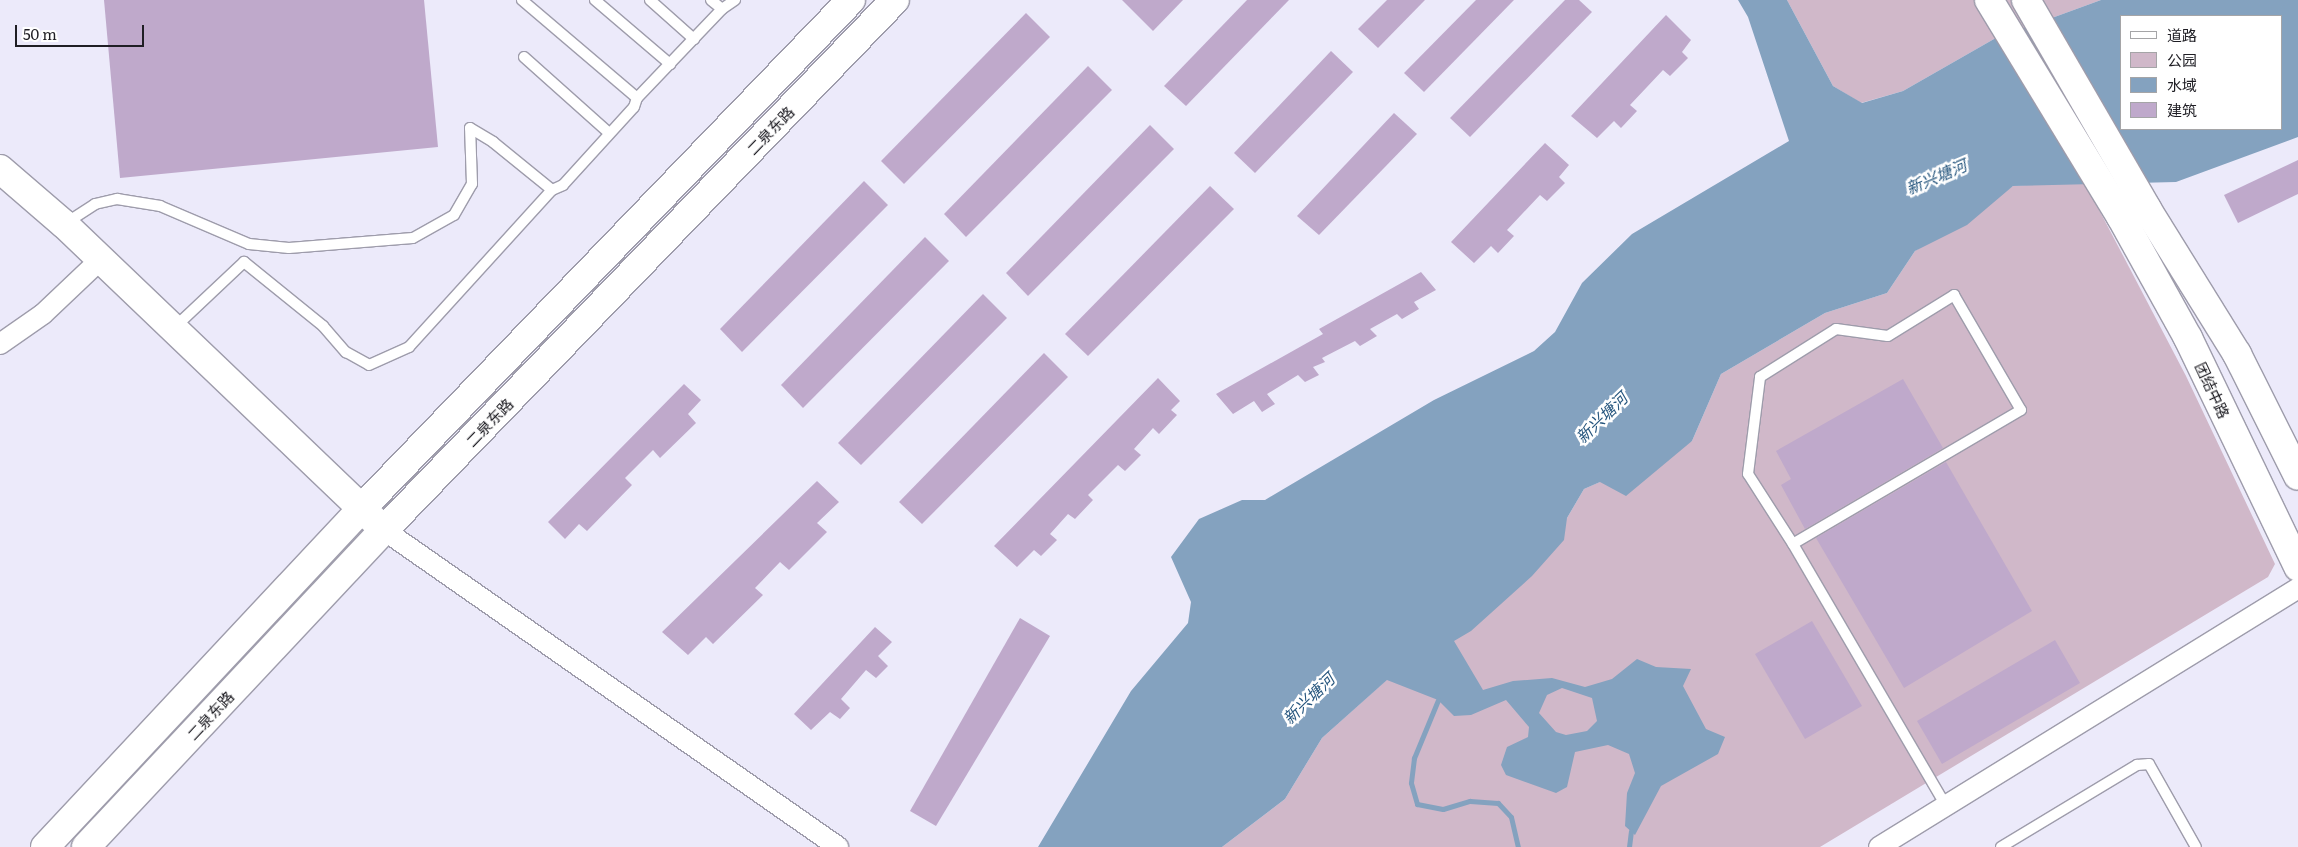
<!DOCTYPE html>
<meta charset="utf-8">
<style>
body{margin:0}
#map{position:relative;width:2298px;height:847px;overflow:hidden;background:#eceafa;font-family:Literata,"Noto Sans SC",serif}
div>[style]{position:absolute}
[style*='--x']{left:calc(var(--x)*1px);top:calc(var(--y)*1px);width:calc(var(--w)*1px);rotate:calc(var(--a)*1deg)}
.green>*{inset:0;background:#d0b8c9}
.water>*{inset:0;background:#84a2bf}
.stream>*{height:5px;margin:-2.5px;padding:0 2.5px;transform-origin:2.5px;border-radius:2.5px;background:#84a2bf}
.building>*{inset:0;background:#bfa9cb}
.roads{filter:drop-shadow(1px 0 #9e9cab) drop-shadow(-1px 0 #9e9cab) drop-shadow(0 1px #9e9cab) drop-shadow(0 -1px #9e9cab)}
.lane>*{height:10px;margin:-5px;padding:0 5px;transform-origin:5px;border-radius:5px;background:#fff}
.street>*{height:20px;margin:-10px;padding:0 10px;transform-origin:10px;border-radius:10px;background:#fff}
.secondary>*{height:28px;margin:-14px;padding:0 14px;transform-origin:14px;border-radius:14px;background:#fff}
.primary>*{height:28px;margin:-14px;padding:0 14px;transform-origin:14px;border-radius:14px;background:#fff}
span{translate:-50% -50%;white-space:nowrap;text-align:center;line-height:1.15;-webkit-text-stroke:5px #fff;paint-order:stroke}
.street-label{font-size:15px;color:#1f1e24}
.water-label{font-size:16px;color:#26567e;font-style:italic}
.legend{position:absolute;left:2120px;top:15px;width:162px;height:115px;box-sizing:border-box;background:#fff;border:1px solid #a5a5a7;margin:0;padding:6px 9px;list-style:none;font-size:15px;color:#1f1e24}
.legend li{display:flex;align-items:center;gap:10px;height:25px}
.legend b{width:25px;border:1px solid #a5a5a7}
.scale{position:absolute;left:15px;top:25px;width:129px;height:22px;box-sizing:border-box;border:2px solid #1f1e24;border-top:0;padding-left:6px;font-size:15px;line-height:18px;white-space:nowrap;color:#1f1e24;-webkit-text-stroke:4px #fff;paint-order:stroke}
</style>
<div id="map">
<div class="green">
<div style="clip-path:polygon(1787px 0,2101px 0,1994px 39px,1903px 91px,1861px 103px,1833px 86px)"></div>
<div style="clip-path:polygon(2084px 181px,2186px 376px,2275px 564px,2268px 577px,1820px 847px,1222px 847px,1285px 799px,1322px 738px,1567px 518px,1584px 489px,1692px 441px,1721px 374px,1825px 313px,1887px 293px,1915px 251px,2013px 186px)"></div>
</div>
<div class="water">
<div style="clip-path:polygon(evenodd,1738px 0,1787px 0,1833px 86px,1862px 103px,1903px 91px,1994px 39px,2101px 0,2298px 0,2298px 137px,2176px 182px,2013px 186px,1967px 225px,1915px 251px,1887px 293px,1825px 313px,1721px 374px,1692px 441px,1626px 496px,1600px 482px,1584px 489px,1567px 518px,1564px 540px,1532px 576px,1471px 631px,1454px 641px,1483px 690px,1513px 681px,1552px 678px,1585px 687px,1612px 679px,1637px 659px,1656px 667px,1691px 669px,1683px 686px,1706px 729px,1725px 737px,1718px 754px,1661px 786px,1635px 835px,1625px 826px,1627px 793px,1635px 773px,1629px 754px,1608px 745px,1575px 752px,1567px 787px,1556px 793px,1506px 775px,1501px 765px,1507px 747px,1528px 737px,1529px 727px,1506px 700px,1471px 715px,1454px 716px,1438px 700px,1387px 680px,1322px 738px,1285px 799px,1222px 847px,1038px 847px,1131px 691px,1188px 623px,1191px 602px,1171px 557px,1199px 519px,1242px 500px,1265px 500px,1434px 400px,1534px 351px,1555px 332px,1582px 283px,1632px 234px,1789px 141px,1748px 17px,1738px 0,2122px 16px,2282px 16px,2282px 129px,2122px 129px,2122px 16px,1738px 0,1562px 688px,1592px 698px,1597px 721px,1587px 731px,1566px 735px,1556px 732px,1539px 713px,1547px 695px,1562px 688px)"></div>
</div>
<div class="stream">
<div style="--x:1438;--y:700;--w:63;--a:112.5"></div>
<div style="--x:1414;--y:758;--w:25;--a:97"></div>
<div style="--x:1411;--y:783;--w:22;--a:74"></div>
<div style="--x:1417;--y:804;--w:26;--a:11"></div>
<div style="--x:1443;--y:809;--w:28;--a:-17"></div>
<div style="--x:1470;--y:801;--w:28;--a:4"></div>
<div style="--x:1498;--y:803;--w:19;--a:47"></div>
<div style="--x:1511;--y:817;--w:31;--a:77"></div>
<div style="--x:1629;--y:847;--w:16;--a:-83"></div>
</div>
<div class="building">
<div style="clip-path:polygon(104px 0,424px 0,438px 147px,120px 178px)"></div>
<div style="clip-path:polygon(1122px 0,1183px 0,1153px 31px)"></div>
<div style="clip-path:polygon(1247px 0,1289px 0,1186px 106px,1164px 86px)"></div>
<div style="clip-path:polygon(1387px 0,1425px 0,1378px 48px,1358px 29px)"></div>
<div style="clip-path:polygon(1476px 0,1514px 0,1424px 92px,1404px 73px)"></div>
<div style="clip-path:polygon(1565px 0,1579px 0,1592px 12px,1470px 137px,1450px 118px)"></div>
<div style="clip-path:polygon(1026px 13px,1050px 37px,904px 184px,881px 161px)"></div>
<div style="clip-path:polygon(1666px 15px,1691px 40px,1682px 52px,1688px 58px,1670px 76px,1663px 70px,1630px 105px,1637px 111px,1621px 128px,1614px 121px,1597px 138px,1571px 116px)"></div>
<div style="clip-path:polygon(1331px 51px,1353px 72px,1255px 173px,1234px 153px)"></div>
<div style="clip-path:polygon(1088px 66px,1112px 90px,966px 237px,944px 214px)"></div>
<div style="clip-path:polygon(1394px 113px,1417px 134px,1319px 235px,1297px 216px)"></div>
<div style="clip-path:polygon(1150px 125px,1174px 149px,1028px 296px,1006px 273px)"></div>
<div style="clip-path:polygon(1545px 143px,1569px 165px,1559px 177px,1565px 183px,1547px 201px,1540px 195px,1507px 230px,1514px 236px,1498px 253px,1491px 246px,1474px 263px,1451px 242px)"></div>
<div style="clip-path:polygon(2298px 160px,2298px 194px,2238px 223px,2224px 195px)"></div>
<div style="clip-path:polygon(864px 181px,888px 205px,742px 352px,720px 329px)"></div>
<div style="clip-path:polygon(1210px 186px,1234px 209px,1088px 356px,1065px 334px)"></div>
<div style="clip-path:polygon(925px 237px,949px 261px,803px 408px,781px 385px)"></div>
<div style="clip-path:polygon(1421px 272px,1436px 290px,1414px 302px,1419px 309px,1402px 319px,1397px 314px,1370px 329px,1377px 336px,1360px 346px,1355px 341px,1322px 358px,1325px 362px,1313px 367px,1319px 375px,1305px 382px,1298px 375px,1267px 394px,1275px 404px,1262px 412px,1254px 401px,1233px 414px,1216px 394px,1323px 334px,1319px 329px)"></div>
<div style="clip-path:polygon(983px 294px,1007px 318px,861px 465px,838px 443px)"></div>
<div style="clip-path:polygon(1044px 353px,1068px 377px,922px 524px,899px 502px)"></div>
<div style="clip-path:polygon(1158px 378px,1180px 401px,1171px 410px,1177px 415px,1159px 434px,1153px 428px,1134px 449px,1141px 455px,1125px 471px,1118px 465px,1088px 495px,1093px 500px,1075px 519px,1068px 514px,1050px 534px,1057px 540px,1041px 556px,1034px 550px,1017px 567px,994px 546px)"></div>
<div style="clip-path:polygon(1903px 379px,1943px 448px,1805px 529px,1781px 485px,1791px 479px,1776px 451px)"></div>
<div style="clip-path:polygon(684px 384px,701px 400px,688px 414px,696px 423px,660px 458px,653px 450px,625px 478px,632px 485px,587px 531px,579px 524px,565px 539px,548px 522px)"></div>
<div style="clip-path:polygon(1946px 462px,2032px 611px,1904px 688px,1816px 538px)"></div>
<div style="clip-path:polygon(817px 481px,839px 502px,817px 523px,827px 532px,789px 570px,780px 562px,755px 588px,763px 595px,713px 644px,706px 637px,688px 655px,662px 632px)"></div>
<div style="clip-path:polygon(1020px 618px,1050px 636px,936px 826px,910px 811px)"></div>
<div style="clip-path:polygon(1812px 621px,1862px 706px,1805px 739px,1755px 654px)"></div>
<div style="clip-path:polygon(875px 627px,892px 642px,878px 656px,888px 666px,876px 678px,866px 670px,841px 699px,850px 708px,840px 719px,830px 712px,811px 730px,794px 714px)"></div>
<div style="clip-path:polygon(2055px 640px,2080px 683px,1942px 764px,1917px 721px)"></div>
</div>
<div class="roads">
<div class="lane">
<div style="--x:522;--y:0;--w:151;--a:40.4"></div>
<div style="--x:595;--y:0;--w:99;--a:40.5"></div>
<div style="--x:650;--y:0;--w:59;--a:41.6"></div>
<div style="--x:711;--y:0;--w:14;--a:39"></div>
<div style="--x:524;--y:57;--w:113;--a:41.8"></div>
<div style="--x:66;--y:223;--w:35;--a:-33"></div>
<div style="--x:95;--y:204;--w:23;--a:-13"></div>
<div style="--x:117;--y:199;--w:44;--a:9.2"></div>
<div style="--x:160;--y:206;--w:97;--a:23.1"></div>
<div style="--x:249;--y:244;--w:40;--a:5.7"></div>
<div style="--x:289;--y:248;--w:124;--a:-4.6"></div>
<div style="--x:413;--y:238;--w:47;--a:-29.3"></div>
<div style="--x:454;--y:215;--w:36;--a:-60"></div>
<div style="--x:472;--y:184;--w:56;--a:-92"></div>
<div style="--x:470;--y:128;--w:27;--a:31"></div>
<div style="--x:493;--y:142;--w:76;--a:39.1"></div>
<div style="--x:175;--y:327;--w:95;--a:-43.3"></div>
<div style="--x:244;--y:262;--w:102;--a:39"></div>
<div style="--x:323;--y:326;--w:35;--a:49"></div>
<div style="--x:346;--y:352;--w:26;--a:29"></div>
<div style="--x:369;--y:365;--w:44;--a:-24.2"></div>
<div style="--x:409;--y:347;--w:212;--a:-47.7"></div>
<div style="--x:552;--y:190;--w:12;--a:-24"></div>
<div style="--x:563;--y:185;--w:105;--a:-47.7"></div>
<div style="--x:634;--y:107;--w:9;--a:-72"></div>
<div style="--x:637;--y:98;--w:123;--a:-46.3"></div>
<div style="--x:722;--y:9;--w:16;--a:-35"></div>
<div style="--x:1793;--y:544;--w:83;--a:-122.7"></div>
<div style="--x:1748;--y:474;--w:98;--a:-82.9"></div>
<div style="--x:1760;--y:377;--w:90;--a:-32.3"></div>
<div style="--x:1836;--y:329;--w:52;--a:7.7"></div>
<div style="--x:1888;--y:336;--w:78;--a:-31.8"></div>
<div style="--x:1954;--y:295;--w:133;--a:59.8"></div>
<div style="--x:2021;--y:410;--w:264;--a:149.6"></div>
<div style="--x:1793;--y:544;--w:303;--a:59.7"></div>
<div style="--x:2001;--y:847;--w:159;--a:-31.1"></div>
<div style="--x:2137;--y:765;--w:12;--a:-5"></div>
<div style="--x:2149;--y:764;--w:95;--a:60.5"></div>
</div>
<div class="street">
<div style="--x:0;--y:344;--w:52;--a:-34.9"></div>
<div style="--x:43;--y:314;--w:80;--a:-43.5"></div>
<div style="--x:384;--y:530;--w:554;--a:34.92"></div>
<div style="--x:1879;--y:847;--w:493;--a:-31.7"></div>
</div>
<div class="secondary">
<div style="--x:0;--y:169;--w:84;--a:40.7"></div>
<div style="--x:64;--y:224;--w:443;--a:43.7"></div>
</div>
<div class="primary">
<div style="--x:1989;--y:0;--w:254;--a:58.7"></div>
<div style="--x:2121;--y:217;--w:138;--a:61"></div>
<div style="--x:2188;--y:338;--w:254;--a:64.3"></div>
<div style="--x:2026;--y:0;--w:241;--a:59.9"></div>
<div style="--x:2147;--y:209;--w:171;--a:58.2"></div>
<div style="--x:2237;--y:354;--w:136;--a:63.4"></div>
<div style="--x:45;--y:847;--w:464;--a:-46.9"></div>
<div style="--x:362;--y:508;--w:705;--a:-46.09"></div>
<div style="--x:86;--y:847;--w:435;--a:-46.8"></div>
<div style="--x:384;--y:530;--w:736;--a:-46.05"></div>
</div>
</div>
<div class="street-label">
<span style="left:770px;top:130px;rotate:-46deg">二泉东路</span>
<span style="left:2213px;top:390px;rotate:65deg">团结中路</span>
<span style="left:489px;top:422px;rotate:-46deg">二泉东路</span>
<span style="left:210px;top:715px;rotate:-47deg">二泉东路</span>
</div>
<div class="water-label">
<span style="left:1936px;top:176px;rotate:-23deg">新兴塘河</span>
<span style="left:1601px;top:417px;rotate:-44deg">新兴塘河</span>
<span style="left:1308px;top:698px;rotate:-44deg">新兴塘河</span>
</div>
<ul class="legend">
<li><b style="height:6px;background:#fff"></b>道路</li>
<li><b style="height:14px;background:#d0b8c9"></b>公园</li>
<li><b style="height:14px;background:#84a2bf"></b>水域</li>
<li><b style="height:14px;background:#bfa9cb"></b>建筑</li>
</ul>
<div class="scale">50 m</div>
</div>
